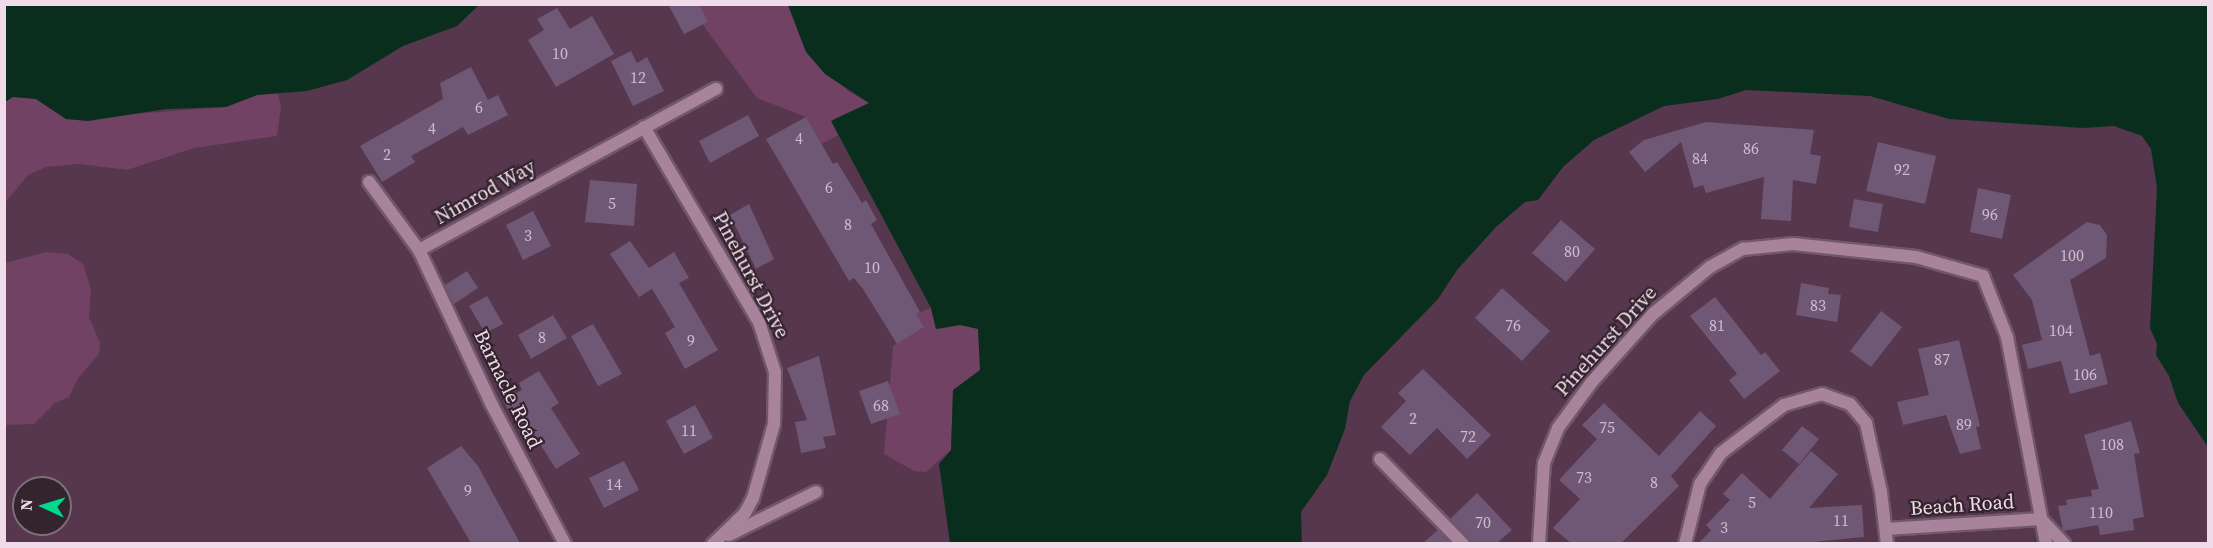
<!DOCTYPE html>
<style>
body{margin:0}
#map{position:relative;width:2213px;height:548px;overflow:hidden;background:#56374d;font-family:"Source Serif 4",serif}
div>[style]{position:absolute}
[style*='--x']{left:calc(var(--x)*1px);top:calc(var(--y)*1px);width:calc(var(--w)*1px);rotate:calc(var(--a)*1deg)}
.green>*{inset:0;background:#714263}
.water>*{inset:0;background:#0a2e1d}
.building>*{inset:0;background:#6f5876}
.roads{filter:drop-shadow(2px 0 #715769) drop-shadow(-2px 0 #715769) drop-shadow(0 2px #715769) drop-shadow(0 -2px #715769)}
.minor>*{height:12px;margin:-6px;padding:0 6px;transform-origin:6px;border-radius:6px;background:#a8849c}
span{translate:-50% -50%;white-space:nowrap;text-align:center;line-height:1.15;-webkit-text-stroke:4.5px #33242e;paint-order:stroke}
.number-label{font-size:16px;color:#d0bbcc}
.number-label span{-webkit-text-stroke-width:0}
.street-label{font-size:20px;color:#f0dce9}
.frame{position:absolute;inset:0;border:6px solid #f0dce9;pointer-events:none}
.north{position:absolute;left:12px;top:476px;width:60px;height:60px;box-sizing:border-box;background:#33242e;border:2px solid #7f6e79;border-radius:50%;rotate:274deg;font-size:16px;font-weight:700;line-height:24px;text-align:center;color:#f0dce9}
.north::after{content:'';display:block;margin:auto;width:21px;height:27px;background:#01d98b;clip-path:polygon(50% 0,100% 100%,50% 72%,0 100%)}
</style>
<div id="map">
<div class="green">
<div style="clip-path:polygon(696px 5px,788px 5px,806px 52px,848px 91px,869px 103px,832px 120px,839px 135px,821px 144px,806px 117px,757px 98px,705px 28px)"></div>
<div style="clip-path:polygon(278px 93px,281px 107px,277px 136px,194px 148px,127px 170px,79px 164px,46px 167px,28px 175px,5px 203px,5px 102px,13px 97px,36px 99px,66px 119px,226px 107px,257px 95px)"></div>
<div style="clip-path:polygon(46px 252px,68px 254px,83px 264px,91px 289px,89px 317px,100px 343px,99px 354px,78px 378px,69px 397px,55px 403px,34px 424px,5px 425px,5px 263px)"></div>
<div style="clip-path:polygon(931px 308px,936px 329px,960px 325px,978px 328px,981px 343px,980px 370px,953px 391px,951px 450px,926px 472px,914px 471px,884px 454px,893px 346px,924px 327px,916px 314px)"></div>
</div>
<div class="water">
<div style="clip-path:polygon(4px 5px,5px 4px,479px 5px,457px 26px,403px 46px,347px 80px,307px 91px,257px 95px,226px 107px,166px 109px,88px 121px,66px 119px,36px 99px,13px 97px,5px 102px)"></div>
<div style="clip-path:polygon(788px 5px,2208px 5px,2208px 463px,2208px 447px,2178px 403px,2169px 376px,2156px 355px,2157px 344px,2150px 328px,2157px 188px,2151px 149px,2142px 136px,2114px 126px,2082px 128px,1949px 119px,1870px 96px,1746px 90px,1718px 99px,1664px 106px,1594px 140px,1563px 167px,1538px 200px,1525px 202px,1496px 227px,1457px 270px,1438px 299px,1364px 375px,1350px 401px,1345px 429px,1327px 475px,1301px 512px,1302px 543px,950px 543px,939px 464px,951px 450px,953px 390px,980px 370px,978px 329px,960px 325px,936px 329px,931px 308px,831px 121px,869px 103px,825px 74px,806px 52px)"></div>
</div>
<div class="building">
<div style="clip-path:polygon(668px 4px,699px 4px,708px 22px,684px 34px)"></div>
<div style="clip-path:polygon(557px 8px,570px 29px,592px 16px,614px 54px,556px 87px,528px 40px,544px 30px,537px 19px)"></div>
<div style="clip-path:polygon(631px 51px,637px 63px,647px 57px,664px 91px,633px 106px,611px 61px)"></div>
<div style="clip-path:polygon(471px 67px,488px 100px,498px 95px,508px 115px,468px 135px,463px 127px,411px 156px,415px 162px,382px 182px,360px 146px,443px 99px,440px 83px)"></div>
<div style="clip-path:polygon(748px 115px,759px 136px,710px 163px,699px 141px)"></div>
<div style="clip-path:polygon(806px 117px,833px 164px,837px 162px,862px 203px,866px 200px,877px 220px,871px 224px,920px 312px,916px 314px,924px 327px,897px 344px,863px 289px,854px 278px,849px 281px,766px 139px)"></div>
<div style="clip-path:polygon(1706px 122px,1814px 130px,1810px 154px,1821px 156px,1816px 184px,1793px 180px,1791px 221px,1761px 219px,1764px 177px,1706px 193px,1703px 185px,1694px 188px,1681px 142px,1645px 172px,1629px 152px,1644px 140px)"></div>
<div style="clip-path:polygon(1878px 142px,1936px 156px,1925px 204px,1866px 191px)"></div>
<div style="clip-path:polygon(590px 180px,637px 184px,634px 226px,585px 222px)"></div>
<div style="clip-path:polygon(1978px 188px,2011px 195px,2002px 239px,1970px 232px)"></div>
<div style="clip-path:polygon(1854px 199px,1883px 204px,1878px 232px,1849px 227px)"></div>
<div style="clip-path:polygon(749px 204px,774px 259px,756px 269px,730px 215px)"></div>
<div style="clip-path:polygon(533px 211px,551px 246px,523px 260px,506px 225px)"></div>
<div style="clip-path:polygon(1561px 220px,1595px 249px,1566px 282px,1532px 253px)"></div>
<div style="clip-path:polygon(2087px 222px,2100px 225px,2107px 235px,2106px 258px,2070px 280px,2090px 356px,2100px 353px,2108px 384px,2070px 394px,2061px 361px,2028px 369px,2022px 345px,2042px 340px,2032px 300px,2013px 275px)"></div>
<div style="clip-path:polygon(630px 241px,649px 268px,674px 252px,689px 278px,679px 283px,718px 350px,685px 369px,665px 333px,675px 327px,652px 289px,639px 297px,610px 254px)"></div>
<div style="clip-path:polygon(467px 271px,478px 288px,454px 304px,445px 285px)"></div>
<div style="clip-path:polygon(1801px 283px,1829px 288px,1828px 294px,1841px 295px,1837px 322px,1796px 315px)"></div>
<div style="clip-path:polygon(1502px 288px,1550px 331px,1522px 361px,1475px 318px)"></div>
<div style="clip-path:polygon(487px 296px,503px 324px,485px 333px,469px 306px)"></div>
<div style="clip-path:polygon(1715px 297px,1761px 355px,1765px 352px,1780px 371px,1744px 399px,1729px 380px,1737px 374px,1690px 316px)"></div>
<div style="clip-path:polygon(1881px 311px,1902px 327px,1871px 367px,1850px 351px)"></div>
<div style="clip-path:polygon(553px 315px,567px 338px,531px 359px,518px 335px)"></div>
<div style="clip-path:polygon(593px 324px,622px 374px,598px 386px,571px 336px)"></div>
<div style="clip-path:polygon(1959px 340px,1980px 426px,1976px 427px,1981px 449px,1960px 454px,1946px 415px,1903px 425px,1897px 402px,1929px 395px,1918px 349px)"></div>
<div style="clip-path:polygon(819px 356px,836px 435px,823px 437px,826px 448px,801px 453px,795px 422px,807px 420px,787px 368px)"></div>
<div style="clip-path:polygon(1423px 369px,1491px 435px,1467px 459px,1437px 428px,1410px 455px,1381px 427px,1406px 401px,1398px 393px)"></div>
<div style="clip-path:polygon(539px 371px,559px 403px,551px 408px,580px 454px,556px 469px,526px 422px,519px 427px,503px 401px,522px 390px,519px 383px)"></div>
<div style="clip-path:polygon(888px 381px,900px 414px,871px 424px,859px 391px)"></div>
<div style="clip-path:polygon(1604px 403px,1659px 456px,1700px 411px,1716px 426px,1671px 476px,1679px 486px,1621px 543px,1571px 543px,1553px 528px,1580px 499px,1559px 480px,1597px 439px,1582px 425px)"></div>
<div style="clip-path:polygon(695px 405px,713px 438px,684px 454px,666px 421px)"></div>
<div style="clip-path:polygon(2131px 421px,2140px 453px,2134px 454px,2144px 517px,2133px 519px,2134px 530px,2100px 535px,2098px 525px,2063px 531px,2058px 506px,2067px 505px,2066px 500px,2092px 496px,2091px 490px,2099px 489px,2084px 435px)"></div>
<div style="clip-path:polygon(1802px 426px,1819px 439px,1799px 464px,1782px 450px)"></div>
<div style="clip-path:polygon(461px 446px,478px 466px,520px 543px,471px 543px,427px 468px)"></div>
<div style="clip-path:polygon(1811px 451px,1838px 474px,1809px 508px,1862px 505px,1864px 537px,1802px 543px,1699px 543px,1711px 530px,1706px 525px,1730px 500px,1723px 494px,1742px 473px,1770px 499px)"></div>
<div style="clip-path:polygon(624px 461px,639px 490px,604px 508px,589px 478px)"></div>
<div style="clip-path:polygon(1477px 493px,1512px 530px,1497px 543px,1471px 543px,1450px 519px)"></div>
<div style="clip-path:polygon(1438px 530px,1451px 543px,1423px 543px)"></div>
</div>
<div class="roads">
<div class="minor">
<div style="--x:644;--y:127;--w:226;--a:59.5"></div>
<div style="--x:759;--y:322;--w:52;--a:72.3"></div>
<div style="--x:775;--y:372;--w:52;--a:91.1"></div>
<div style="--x:774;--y:424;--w:77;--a:105.8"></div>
<div style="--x:753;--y:498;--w:17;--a:118"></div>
<div style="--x:745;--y:513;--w:45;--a:135.9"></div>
<div style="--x:369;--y:182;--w:84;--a:53.7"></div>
<div style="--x:419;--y:250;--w:338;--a:-28.5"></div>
<div style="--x:419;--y:250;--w:171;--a:64.8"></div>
<div style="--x:492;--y:405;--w:157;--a:62.3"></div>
<div style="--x:1380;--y:459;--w:119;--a:45.7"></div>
<div style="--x:1886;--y:529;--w:155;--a:-3.7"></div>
<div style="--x:2041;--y:519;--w:34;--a:47"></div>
<div style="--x:729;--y:535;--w:97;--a:-26.3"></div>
<div style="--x:1539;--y:544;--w:81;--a:-86.5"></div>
<div style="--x:1544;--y:463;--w:38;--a:-68"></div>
<div style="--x:1558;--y:428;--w:56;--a:-53.7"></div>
<div style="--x:1591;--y:383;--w:93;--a:-48.1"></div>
<div style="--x:1653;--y:314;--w:74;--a:-39.5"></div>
<div style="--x:1710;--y:267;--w:38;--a:-29"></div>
<div style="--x:1743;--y:249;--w:50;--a:-5.7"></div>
<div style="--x:1793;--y:244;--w:124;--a:6"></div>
<div style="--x:1916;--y:257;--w:70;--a:15.8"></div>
<div style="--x:1983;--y:276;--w:66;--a:68.5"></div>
<div style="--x:2007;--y:337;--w:211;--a:79.3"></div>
<div style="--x:1685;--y:544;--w:62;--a:-76"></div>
<div style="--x:1700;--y:484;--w:37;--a:-56"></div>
<div style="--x:1721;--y:453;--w:79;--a:-37.3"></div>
<div style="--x:1784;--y:405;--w:40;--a:-16"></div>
<div style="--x:1822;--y:394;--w:30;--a:20"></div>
<div style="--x:1850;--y:404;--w:25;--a:50"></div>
<div style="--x:1866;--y:423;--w:71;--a:77.7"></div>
<div style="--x:1881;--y:492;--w:52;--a:83.4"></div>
</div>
</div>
<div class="number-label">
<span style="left:560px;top:53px">10</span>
<span style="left:638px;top:77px">12</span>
<span style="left:479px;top:107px">6</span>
<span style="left:432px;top:128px">4</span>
<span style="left:799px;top:138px">4</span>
<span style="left:1751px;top:148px">86</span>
<span style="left:387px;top:154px">2</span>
<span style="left:1700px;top:158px">84</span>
<span style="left:1902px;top:169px">92</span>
<span style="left:829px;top:187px">6</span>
<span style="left:612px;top:203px">5</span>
<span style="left:1990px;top:214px">96</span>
<span style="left:848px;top:224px">8</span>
<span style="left:528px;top:235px">3</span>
<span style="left:1572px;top:251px">80</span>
<span style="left:2072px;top:255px">100</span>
<span style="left:872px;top:267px">10</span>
<span style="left:1818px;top:305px">83</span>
<span style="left:1513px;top:325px">76</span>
<span style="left:1717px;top:325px">81</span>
<span style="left:2061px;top:330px">104</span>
<span style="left:542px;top:337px">8</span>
<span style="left:691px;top:340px">9</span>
<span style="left:1942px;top:359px">87</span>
<span style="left:2085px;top:374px">106</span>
<span style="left:881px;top:405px">68</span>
<span style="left:1413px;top:418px">2</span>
<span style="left:1964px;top:424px">89</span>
<span style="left:1607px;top:427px">75</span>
<span style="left:689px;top:430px">11</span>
<span style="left:1468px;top:436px">72</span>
<span style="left:2112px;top:444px">108</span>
<span style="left:1584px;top:477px">73</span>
<span style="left:1654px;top:482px">8</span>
<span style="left:614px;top:484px">14</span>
<span style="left:468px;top:490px">9</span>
<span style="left:1752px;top:502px">5</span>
<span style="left:2101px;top:512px">110</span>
<span style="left:1841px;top:520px">11</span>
<span style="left:1483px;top:522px">70</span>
<span style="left:1724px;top:527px">3</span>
</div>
<div class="street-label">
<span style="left:485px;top:192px;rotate:-29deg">Nimrod Way</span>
<span style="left:751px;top:275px;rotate:62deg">Pinehurst Drive</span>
<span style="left:1606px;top:341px;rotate:-48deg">Pinehurst Drive</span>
<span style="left:508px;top:389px;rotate:64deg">Barnacle Road</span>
<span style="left:1962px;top:505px;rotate:-4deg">Beach Road</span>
</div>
<div class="frame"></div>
<div class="north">N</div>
</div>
